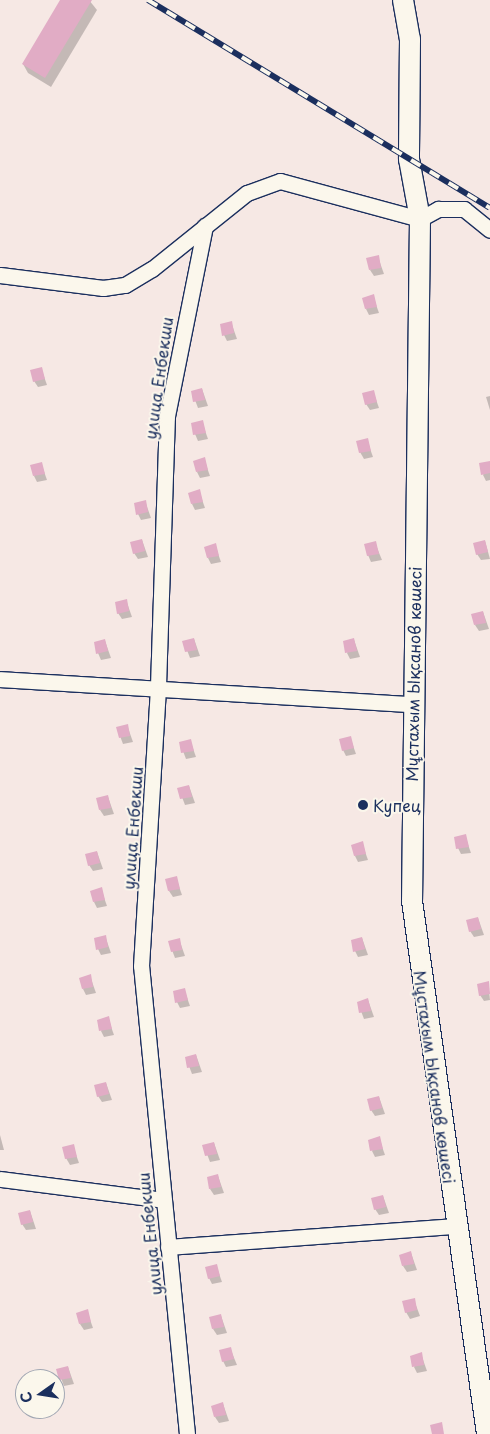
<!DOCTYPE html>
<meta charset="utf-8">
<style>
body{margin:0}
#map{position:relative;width:490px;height:1434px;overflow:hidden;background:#f6e8e4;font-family:"Playpen Sans",sans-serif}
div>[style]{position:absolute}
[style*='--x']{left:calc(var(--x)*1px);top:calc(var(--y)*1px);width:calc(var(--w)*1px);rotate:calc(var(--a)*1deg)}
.shadow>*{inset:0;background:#0003}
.building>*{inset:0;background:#e1acc5}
.roads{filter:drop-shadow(1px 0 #1b2f5e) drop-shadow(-1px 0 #1b2f5e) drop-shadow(0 1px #1b2f5e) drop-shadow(0 -1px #1b2f5e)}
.minor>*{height:15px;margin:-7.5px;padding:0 7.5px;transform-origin:7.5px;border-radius:7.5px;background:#fbf7ec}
.secondary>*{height:20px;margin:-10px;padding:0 10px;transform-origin:10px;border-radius:10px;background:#fbf7ec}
.rail>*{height:5.5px;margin-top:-2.75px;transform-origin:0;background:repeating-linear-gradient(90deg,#fbf7ec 0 11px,#1b2f5e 0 22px);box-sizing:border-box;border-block:1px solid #1b2f5e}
.dots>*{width:14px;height:14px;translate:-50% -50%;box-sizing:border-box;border:2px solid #fbf7ec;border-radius:50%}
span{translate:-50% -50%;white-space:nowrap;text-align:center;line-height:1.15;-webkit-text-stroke:4px #fbf7ec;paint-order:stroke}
.street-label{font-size:16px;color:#1b2f5e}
.poi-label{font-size:16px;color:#1b2f5e}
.left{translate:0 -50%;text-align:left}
.north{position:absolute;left:15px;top:1369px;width:50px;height:50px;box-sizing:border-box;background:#fbf7ec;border:1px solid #a1a7b3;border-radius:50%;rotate:257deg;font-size:14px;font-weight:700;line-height:20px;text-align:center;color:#1b2f5e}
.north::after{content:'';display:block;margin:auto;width:18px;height:22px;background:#1b2f5e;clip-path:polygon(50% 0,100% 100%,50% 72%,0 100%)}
</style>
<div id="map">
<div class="shadow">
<div style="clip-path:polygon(61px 0,89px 0,97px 10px,51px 87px,28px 73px,23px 64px)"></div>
<div style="clip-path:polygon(378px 257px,384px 274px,374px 276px,370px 270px)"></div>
<div style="clip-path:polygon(373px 296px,379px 313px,369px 315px,366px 309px)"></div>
<div style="clip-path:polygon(231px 322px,237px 339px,227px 341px,224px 335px)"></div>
<div style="clip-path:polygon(41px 368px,47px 385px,38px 387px,34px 381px)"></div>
<div style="clip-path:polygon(202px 389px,208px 406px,198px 408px,192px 392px)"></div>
<div style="clip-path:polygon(373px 391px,379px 408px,370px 410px,366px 404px)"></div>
<div style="clip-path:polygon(490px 396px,490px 410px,486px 397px)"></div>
<div style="clip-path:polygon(202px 422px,208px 439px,198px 441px,195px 434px)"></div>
<div style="clip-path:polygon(367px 440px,373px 457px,364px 459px,360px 452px)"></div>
<div style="clip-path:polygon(204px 459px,210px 476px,200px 478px,197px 472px)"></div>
<div style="clip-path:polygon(490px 462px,490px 480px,486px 481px,483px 475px)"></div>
<div style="clip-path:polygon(41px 463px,47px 480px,37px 482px,34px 476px)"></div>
<div style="clip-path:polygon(199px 491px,205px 508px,195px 510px,192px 504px)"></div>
<div style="clip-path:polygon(145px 501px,151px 518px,141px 520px,138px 514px)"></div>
<div style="clip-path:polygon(142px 540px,148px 557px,138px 559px,134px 553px)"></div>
<div style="clip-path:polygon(485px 541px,490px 559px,481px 560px,477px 554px)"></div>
<div style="clip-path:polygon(375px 543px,382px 560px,371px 562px,368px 555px)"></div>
<div style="clip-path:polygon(215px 545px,221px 562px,211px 564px,208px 558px)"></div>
<div style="clip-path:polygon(126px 600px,132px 617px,122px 619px,118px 613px)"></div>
<div style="clip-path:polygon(483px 612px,489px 629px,479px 631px,475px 625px)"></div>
<div style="clip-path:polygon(194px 639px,200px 656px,190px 658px,184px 642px)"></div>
<div style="clip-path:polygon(354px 640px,360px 657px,350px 659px,347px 653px)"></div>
<div style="clip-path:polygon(105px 641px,111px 658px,101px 660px,98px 653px)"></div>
<div style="clip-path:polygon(127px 725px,133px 742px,123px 744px,117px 728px)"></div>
<div style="clip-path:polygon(350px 737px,356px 754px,346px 756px,343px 750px)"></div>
<div style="clip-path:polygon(190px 740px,196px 757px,186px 759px,180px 743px)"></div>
<div style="clip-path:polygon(189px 786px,195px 803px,185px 805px,179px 789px)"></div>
<div style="clip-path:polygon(108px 797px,114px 814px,104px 816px,100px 810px)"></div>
<div style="clip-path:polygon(465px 836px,471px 853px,461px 854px,458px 848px)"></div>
<div style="clip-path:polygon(362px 843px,368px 860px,358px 862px,355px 856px)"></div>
<div style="clip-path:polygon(97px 852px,103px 869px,93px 871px,89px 865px)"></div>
<div style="clip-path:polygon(176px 878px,182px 895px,173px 897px,169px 891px)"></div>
<div style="clip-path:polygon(101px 889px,107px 906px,97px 908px,94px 902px)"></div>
<div style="clip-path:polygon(478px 918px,484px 935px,474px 937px,470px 931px)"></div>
<div style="clip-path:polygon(105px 936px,111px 953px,101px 955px,98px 949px)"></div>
<div style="clip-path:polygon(362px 938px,368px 955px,358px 957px,355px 951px)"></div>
<div style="clip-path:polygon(179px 939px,185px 956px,175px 958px,169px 942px)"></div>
<div style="clip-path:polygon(90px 976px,96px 993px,86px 995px,83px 989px)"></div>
<div style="clip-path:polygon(488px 982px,490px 1000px,484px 1001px,480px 995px)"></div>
<div style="clip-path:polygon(184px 989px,190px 1006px,180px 1008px,177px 1002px)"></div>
<div style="clip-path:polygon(368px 1000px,374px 1017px,364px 1019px,358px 1003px)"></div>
<div style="clip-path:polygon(108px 1018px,114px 1035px,104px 1037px,101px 1031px)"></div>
<div style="clip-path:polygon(196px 1055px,202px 1072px,192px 1074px,186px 1058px)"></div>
<div style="clip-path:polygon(106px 1083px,112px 1100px,102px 1102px,98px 1096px)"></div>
<div style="clip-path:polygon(379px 1097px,385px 1114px,375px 1116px,371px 1110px)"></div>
<div style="clip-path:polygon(0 1135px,4px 1150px,0 1150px)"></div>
<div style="clip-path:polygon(379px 1138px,385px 1155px,375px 1157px,372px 1151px)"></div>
<div style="clip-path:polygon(214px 1143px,220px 1160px,210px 1162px,204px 1146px)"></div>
<div style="clip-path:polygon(73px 1146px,79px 1163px,70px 1165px,66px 1158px)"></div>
<div style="clip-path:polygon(218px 1176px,224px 1193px,214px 1195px,210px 1189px)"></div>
<div style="clip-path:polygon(383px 1196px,389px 1213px,379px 1215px,375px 1209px)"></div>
<div style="clip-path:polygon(30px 1211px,36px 1229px,26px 1230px,22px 1224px)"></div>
<div style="clip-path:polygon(411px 1253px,417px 1270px,407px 1272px,403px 1266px)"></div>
<div style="clip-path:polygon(216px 1265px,222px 1282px,212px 1284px,209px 1278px)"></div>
<div style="clip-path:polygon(414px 1300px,420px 1316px,410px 1319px,406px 1312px)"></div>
<div style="clip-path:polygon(87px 1311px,93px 1328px,84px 1330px,80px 1324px)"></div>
<div style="clip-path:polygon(221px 1316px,227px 1333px,217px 1335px,213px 1329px)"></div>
<div style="clip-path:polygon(230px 1348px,237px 1365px,226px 1367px,223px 1361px)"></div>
<div style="clip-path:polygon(421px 1354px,427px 1371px,417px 1373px,414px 1367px)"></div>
<div style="clip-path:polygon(68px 1367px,74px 1384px,64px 1386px,58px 1370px)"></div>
<div style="clip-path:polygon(223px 1404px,229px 1421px,219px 1423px,215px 1417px)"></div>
</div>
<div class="building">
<div style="clip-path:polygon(60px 0,92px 0,45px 78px,22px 64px)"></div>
<div style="clip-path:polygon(379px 255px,381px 268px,369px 270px,366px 258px)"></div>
<div style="clip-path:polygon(374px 294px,377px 307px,365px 309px,362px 298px)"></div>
<div style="clip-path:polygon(232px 321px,234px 333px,222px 336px,220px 324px)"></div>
<div style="clip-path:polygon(42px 367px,45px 379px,33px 382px,30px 370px)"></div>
<div style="clip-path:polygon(202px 388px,205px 400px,193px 402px,191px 391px)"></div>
<div style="clip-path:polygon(374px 390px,377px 402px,365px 405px,362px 393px)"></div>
<div style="clip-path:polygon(203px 420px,206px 433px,193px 435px,191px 423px)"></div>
<div style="clip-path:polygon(368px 438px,371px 451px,359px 453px,356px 441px)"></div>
<div style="clip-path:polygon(205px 457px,208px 470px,196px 472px,193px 461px)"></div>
<div style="clip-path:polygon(490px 461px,490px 473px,481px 475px,479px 463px)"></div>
<div style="clip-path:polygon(42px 462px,45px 474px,33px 476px,30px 465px)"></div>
<div style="clip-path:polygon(200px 489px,203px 502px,191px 504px,188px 493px)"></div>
<div style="clip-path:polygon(146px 500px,148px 512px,136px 515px,134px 503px)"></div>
<div style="clip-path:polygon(142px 539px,145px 551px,133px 554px,130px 542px)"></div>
<div style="clip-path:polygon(485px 540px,488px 552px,476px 555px,473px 543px)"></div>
<div style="clip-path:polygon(376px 541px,379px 554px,367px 556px,364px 544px)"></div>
<div style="clip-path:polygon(216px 543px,219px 556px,207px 558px,204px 547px)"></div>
<div style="clip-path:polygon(127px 599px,129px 611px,117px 614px,115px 602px)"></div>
<div style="clip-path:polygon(483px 611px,486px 623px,474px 625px,471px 614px)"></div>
<div style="clip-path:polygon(194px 638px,197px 650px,185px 652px,182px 641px)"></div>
<div style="clip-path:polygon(354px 638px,357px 651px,345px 653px,343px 641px)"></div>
<div style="clip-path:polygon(105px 639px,108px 651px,96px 654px,94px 642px)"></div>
<div style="clip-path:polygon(128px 724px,130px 736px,119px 738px,116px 727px)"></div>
<div style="clip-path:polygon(351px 736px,354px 748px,342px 751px,339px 739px)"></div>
<div style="clip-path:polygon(191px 739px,194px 751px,181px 753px,179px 742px)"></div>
<div style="clip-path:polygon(189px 785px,192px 797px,180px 799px,177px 788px)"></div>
<div style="clip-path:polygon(108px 795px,111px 808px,99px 810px,96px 798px)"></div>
<div style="clip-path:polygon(466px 834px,469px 847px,456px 849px,454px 837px)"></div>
<div style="clip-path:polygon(363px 841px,366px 854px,354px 856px,351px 845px)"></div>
<div style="clip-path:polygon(97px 851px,100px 863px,88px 866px,85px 854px)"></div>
<div style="clip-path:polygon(177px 876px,180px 889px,168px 891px,165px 879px)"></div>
<div style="clip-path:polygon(102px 887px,105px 900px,93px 902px,90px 891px)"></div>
<div style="clip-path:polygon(478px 917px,481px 929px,469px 932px,466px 920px)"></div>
<div style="clip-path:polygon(106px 935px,108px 947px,96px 950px,94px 938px)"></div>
<div style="clip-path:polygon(362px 937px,365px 949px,353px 952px,351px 940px)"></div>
<div style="clip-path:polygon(180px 938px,182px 950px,171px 952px,168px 941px)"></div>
<div style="clip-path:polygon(91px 974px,93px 987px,82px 989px,79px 978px)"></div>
<div style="clip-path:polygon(489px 981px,490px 994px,479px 996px,477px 984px)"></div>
<div style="clip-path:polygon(185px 988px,188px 1000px,175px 1003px,173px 991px)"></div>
<div style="clip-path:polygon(368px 998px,371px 1011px,359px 1013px,357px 1002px)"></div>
<div style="clip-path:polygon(109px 1016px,112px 1029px,99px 1031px,97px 1020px)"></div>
<div style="clip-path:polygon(196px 1054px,199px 1066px,187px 1068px,185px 1057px)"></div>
<div style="clip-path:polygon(106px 1082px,109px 1094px,97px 1097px,94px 1085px)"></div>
<div style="clip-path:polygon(379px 1096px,382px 1108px,370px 1111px,367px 1099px)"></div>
<div style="clip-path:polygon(380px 1136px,383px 1149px,370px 1151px,368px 1140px)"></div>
<div style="clip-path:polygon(214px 1142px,217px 1154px,205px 1156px,202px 1145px)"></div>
<div style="clip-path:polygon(74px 1144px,77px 1157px,65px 1159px,62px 1147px)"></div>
<div style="clip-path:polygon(218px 1174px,221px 1187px,209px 1189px,207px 1177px)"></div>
<div style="clip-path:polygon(383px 1195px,386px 1207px,374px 1210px,371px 1198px)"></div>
<div style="clip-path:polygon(30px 1210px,33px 1222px,21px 1225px,18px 1213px)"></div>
<div style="clip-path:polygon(411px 1251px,414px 1264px,402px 1266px,399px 1255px)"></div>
<div style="clip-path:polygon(217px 1264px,220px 1276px,208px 1279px,205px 1267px)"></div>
<div style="clip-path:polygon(415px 1298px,417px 1310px,405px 1313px,402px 1301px)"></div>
<div style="clip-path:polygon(88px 1309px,91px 1322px,79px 1324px,76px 1313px)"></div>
<div style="clip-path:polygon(221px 1314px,224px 1327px,212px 1329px,209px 1317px)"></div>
<div style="clip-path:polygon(231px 1347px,234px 1359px,222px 1362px,219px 1350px)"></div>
<div style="clip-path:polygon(422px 1352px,424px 1365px,412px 1367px,410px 1356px)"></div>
<div style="clip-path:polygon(68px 1366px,71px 1378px,59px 1380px,56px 1369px)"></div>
<div style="clip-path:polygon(223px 1402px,226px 1415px,214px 1417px,211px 1406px)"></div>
<div style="clip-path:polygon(442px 1422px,444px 1434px,432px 1434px,430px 1425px)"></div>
</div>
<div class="roads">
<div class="minor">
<div style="--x:0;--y:275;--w:104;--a:7.2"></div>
<div style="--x:103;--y:288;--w:22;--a:-8"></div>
<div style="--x:125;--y:285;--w:31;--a:-31"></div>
<div style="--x:152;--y:269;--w:122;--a:-38.7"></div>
<div style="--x:247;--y:193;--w:35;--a:-20"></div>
<div style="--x:280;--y:181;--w:145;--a:15.2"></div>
<div style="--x:420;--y:219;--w:21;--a:-29"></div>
<div style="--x:438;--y:209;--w:26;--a:0"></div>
<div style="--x:464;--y:209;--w:33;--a:39"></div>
<div style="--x:0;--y:679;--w:413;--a:3.5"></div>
<div style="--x:0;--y:1179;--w:165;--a:7.3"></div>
<div style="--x:168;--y:1247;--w:288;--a:-4.2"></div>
<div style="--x:187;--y:1434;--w:470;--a:-95.6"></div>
<div style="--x:141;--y:966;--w:281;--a:-86.5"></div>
<div style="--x:158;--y:686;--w:270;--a:-88.1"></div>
<div style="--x:167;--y:416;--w:194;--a:-78.7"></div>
</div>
<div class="secondary">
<div style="--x:403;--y:0;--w:40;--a:80"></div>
<div style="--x:410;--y:39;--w:120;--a:90.5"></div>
<div style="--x:409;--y:159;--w:61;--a:79.6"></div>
<div style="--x:420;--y:219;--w:682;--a:90.67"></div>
<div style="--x:412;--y:901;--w:538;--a:81.99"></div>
</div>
</div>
<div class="rail">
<div style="--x:148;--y:0;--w:400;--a:31.3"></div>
</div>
<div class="dots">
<div style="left:363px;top:805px;background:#1b2f5e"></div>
</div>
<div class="street-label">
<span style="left:158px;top:378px;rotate:-82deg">улица Енбекши</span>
<span style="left:413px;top:674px;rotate:-89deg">Мұстахым Ықсанов көшесі</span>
<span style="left:132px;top:828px;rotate:-86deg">улица Енбекши</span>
<span style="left:435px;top:1077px;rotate:82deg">Мұстахым Ықсанов көшесі</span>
<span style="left:149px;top:1234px;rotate:-96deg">улица Енбекши</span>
</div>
<div class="poi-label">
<span class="left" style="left:373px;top:805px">Купец</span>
</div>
<div class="north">С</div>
</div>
